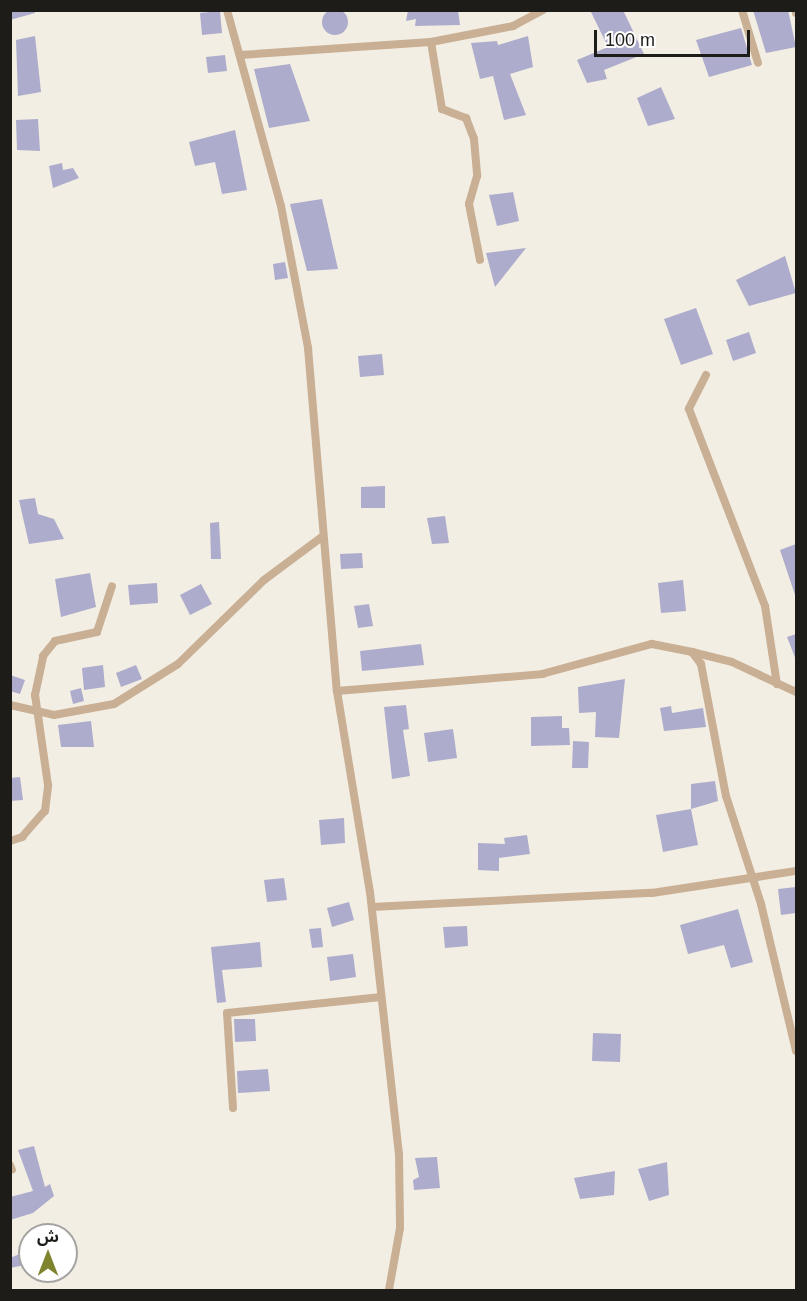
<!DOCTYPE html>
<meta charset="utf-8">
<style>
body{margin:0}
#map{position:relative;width:807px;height:1301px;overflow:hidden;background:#f3eee3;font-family:Helvetica,"Noto Sans Arabic",sans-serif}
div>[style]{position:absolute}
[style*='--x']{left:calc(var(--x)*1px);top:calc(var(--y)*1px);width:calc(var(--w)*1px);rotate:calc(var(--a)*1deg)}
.building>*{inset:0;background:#adaccc}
.round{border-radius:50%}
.street>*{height:8px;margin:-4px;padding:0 4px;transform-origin:4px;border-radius:4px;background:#c9af94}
span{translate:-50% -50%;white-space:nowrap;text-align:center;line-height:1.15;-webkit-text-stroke:4.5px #fff;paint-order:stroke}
.frame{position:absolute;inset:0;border:12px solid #1e1c18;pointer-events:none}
.north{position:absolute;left:18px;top:1223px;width:60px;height:60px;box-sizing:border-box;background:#fff;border:2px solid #a5a4a3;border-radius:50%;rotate:0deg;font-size:16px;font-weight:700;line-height:24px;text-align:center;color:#1e1c18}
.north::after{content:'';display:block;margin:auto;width:21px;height:27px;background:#7f832e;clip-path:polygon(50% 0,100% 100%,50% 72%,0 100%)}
.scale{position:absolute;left:594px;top:30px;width:156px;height:27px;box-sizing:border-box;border:3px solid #1e1c18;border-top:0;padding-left:8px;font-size:18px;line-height:21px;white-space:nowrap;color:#1e1c18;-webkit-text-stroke:4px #fff;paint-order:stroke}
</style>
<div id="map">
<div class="building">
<div class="round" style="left:322px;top:9px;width:26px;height:26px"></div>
<div style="clip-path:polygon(10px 10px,35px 10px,35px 13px,10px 20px)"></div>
<div style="clip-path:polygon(408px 10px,458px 10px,460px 25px,415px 26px,416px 19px,406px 21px)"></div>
<div style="clip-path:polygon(590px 10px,623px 10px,644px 54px,604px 70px,607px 79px,587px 83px,577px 60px,608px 47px)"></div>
<div style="clip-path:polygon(753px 10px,788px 10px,796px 47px,766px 53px)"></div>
<div style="clip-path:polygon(220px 11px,222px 33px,202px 35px,200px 13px)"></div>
<div style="clip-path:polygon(741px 28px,752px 65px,709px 77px,696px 40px)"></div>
<div style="clip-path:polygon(35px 36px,41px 92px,18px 96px,16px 40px)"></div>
<div style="clip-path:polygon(528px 36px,533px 67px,510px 74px,526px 115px,504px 120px,493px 76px,480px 79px,471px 43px,497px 41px,498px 45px)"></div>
<div style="clip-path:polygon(225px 55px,227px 71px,208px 73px,206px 57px)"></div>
<div style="clip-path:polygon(290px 64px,310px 121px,269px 128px,254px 69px)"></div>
<div style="clip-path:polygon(661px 87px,675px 119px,648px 126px,637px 98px)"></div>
<div style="clip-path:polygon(38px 119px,40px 151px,17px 150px,16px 120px)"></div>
<div style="clip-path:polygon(235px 130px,247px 190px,222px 194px,215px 162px,195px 166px,189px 142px)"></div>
<div style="clip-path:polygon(62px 163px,63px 170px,73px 168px,79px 178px,53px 188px,49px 166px)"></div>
<div style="clip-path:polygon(513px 192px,519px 221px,497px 226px,489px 195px)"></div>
<div style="clip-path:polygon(322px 199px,338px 269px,307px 271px,290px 204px)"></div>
<div style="clip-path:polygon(526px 248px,495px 287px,486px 253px)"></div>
<div style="clip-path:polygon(785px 256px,796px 293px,749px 306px,736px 280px)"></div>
<div style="clip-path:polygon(285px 262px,288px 278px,275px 280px,273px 264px)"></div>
<div style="clip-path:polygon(696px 308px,713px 354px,681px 365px,664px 319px)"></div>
<div style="clip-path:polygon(749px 332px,756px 353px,733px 361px,726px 340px)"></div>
<div style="clip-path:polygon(382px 354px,384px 375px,360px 377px,358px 356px)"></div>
<div style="clip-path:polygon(385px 486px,385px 508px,361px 508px,361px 487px)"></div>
<div style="clip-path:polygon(35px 498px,38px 514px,54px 519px,64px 539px,29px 544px,19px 500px)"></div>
<div style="clip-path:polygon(445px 516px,449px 543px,432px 544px,427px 518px)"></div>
<div style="clip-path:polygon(219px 522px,221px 559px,211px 559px,210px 523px)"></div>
<div style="clip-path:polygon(796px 544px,796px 594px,795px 595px,780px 550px)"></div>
<div style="clip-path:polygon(362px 553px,363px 568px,341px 569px,340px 554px)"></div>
<div style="clip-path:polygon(90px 573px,96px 607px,61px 617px,55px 579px)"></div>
<div style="clip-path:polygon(683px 580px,686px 611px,661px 613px,658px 583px)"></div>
<div style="clip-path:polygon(157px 583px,158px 603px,130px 605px,128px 585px)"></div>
<div style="clip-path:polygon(201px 584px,212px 604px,190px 615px,180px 595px)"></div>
<div style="clip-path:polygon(369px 604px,373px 626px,358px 628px,354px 606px)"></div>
<div style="clip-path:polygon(796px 634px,796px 660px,787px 637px)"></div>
<div style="clip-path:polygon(421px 644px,424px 665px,362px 671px,360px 651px)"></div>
<div style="clip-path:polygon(103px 665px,105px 687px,84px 690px,82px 668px)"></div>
<div style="clip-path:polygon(136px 665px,142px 679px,121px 687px,116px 673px)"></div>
<div style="clip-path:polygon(10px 675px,25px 680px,20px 694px,10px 691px)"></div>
<div style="clip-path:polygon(625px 679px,619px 738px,595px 737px,596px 712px,579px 713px,578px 687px)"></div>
<div style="clip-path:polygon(81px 688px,84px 701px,73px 704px,70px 691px)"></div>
<div style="clip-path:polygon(406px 705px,409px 729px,403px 730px,410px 776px,392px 779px,384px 707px)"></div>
<div style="clip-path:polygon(671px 706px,672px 713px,703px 708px,706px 727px,664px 731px,660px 708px)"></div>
<div style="clip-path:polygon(562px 716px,562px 728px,569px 728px,570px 745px,531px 746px,531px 717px)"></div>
<div style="clip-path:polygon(91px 721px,94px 747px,61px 747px,58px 725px)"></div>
<div style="clip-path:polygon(453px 729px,457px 758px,428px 762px,424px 733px)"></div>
<div style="clip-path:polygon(573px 741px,589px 742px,588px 768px,572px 768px)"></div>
<div style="clip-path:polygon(20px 777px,23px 800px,10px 801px,10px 778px)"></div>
<div style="clip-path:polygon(715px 781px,718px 801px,691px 809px,691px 784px)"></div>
<div style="clip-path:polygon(691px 809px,698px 845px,663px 852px,656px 815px)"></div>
<div style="clip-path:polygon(344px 818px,345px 843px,321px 845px,319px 820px)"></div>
<div style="clip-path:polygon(527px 835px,530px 854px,499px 858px,499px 871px,478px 870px,478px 843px,505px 844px,504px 838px)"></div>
<div style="clip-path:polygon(284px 878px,287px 900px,267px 902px,264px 880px)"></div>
<div style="clip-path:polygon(796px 887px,796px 913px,781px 915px,778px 889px)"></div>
<div style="clip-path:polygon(349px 902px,354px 920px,332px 927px,327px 908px)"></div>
<div style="clip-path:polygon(738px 909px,753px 962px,731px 968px,724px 945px,688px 954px,680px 925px)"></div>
<div style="clip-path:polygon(467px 926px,468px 946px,445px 948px,443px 927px)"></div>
<div style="clip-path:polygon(321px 928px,323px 947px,312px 948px,309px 929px)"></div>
<div style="clip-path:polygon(260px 942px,262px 967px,222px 970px,226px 1002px,217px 1003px,211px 947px)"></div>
<div style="clip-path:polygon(353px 954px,356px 977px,330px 981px,327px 957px)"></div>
<div style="clip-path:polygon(234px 1019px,255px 1019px,256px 1041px,235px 1042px)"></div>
<div style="clip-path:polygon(593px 1033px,621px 1034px,620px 1062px,592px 1061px)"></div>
<div style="clip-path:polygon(268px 1069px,270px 1091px,238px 1093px,237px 1071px)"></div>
<div style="clip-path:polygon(34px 1146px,45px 1187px,50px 1184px,54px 1196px,33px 1213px,10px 1220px,10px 1197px,33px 1191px,18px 1150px)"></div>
<div style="clip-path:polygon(437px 1157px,440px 1188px,414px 1190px,413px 1180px,419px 1177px,415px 1158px)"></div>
<div style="clip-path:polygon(667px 1162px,669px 1195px,649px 1201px,638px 1169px)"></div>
<div style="clip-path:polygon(615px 1171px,614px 1195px,580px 1199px,574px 1178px)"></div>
<div style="clip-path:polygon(22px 1253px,25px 1265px,10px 1268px,10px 1258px)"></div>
</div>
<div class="street">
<div style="--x:227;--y:10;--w:203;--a:74.6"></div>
<div style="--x:281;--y:206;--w:145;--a:79.2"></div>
<div style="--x:308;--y:348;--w:344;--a:85.2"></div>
<div style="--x:337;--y:691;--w:204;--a:80.7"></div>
<div style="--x:370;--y:892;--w:264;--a:83.7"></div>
<div style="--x:399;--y:1154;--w:74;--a:89.2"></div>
<div style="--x:400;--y:1228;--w:63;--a:100.1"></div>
<div style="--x:742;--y:10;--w:55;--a:73.2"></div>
<div style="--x:796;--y:10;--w:3;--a:90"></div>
<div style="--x:431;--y:42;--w:68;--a:80.7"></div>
<div style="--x:442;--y:109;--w:26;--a:21"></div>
<div style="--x:466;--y:118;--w:22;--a:69"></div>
<div style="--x:474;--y:139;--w:37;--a:85"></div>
<div style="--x:477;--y:176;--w:29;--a:106"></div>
<div style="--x:469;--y:204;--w:57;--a:78.9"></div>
<div style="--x:240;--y:55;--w:191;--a:-3.9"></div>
<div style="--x:431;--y:42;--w:84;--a:-11"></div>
<div style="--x:513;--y:26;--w:34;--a:-28"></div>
<div style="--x:706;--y:375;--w:38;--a:117"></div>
<div style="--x:689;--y:409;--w:211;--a:68.9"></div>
<div style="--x:765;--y:606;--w:79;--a:81.3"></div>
<div style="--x:692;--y:652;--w:41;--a:14"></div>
<div style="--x:732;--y:662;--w:71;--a:25.1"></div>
<div style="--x:337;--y:691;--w:206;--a:-4.7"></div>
<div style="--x:542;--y:674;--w:114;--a:-15.3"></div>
<div style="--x:652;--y:644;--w:41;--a:11.3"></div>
<div style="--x:692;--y:652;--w:15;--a:53"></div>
<div style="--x:701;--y:664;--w:134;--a:79.3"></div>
<div style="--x:726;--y:796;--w:114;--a:72"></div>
<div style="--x:761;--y:904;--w:151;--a:76.6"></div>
<div style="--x:10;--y:705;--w:45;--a:12.8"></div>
<div style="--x:54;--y:715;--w:61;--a:-10.4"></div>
<div style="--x:114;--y:704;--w:75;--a:-32"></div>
<div style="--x:178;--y:664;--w:120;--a:-44.3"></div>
<div style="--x:264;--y:580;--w:72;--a:-36.6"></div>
<div style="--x:10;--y:841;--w:13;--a:-18"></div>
<div style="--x:22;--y:837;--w:35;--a:-49"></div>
<div style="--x:45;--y:811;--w:26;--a:-83"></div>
<div style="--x:48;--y:785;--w:91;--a:-98.2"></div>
<div style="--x:35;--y:695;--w:40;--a:-78"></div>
<div style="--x:43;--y:656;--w:19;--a:-51"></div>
<div style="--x:55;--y:641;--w:43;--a:-12.1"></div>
<div style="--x:97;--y:632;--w:48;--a:-71.9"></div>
<div style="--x:372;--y:907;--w:280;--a:-2.9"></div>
<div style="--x:652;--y:893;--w:146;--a:-8.7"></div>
<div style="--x:233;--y:1108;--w:95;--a:-93.6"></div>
<div style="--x:227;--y:1013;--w:155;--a:-5.9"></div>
<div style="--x:10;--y:1165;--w:5;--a:68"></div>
</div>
<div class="frame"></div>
<div class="north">ش</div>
<div class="scale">100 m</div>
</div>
